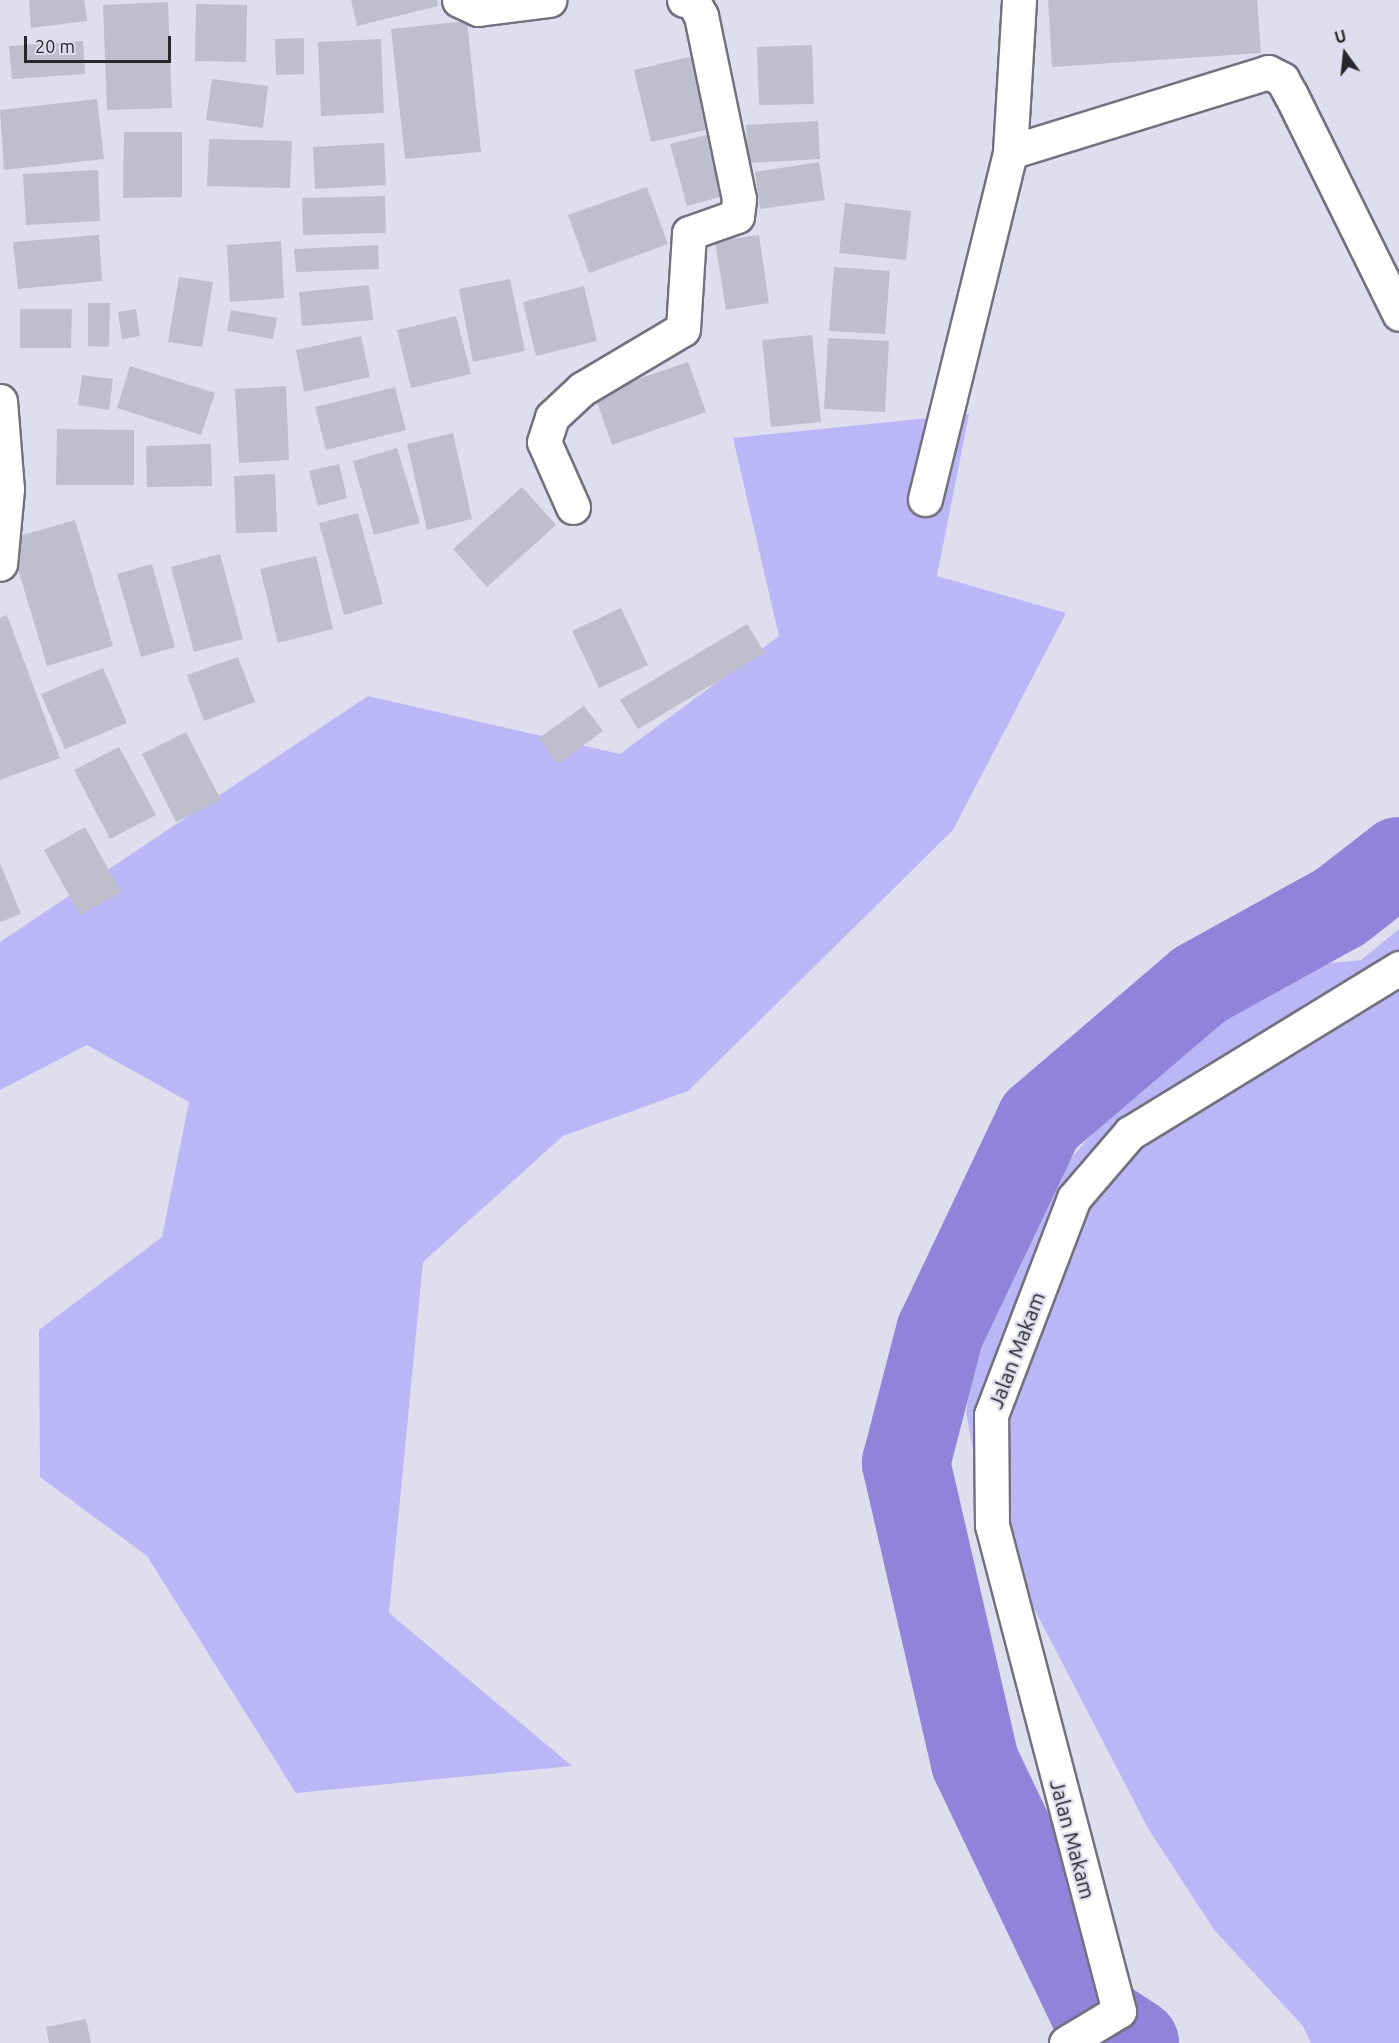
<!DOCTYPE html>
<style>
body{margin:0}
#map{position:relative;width:1399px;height:2043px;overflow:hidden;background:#dfdeee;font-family:Ubuntu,sans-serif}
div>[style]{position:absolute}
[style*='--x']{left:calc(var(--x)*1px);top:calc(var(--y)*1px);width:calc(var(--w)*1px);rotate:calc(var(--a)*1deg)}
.green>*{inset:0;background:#bdb6f6}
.river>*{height:88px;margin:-44px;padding:0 44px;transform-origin:44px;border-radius:44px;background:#9083d9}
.building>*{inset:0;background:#bfbecd}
.roads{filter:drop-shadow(2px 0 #73717f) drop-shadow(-2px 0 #73717f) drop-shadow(0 2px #73717f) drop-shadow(0 -2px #73717f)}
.minor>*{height:33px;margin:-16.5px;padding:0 16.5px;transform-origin:16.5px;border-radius:16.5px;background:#fff}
span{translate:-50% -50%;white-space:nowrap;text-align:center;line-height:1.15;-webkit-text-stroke:4.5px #dfdeee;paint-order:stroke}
.street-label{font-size:21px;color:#26262b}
.north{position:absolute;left:1315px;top:24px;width:60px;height:60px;-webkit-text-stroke:4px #dfdeee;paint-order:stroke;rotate:345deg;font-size:16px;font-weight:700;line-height:24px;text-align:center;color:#26262b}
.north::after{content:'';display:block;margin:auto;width:21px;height:27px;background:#26262b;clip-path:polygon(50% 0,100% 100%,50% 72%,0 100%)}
.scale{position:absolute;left:24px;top:36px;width:147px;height:27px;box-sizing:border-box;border:3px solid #26262b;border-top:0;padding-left:8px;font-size:18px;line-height:21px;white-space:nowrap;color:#26262b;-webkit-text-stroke:4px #dfdeee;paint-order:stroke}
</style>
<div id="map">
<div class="green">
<div style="clip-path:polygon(969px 414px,937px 576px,1066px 613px,953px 830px,688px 1091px,563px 1136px,423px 1262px,389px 1613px,572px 1766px,296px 1793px,147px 1556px,40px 1477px,39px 1330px,162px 1237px,189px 1102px,87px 1045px,0 1090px,0 942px,368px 696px,620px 754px,779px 636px,733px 438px)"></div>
<div style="clip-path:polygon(1399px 929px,1399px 2043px,1311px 2043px,1303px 2026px,1215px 1931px,1149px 1830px,985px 1514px,966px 1412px,988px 1272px,1035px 1201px,1096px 1129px,1198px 1032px,1293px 967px,1361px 960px)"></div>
</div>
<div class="river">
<div style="--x:1135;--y:2043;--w:45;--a:-146.7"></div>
<div style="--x:1097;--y:2018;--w:284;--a:-115.5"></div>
<div style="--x:975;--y:1762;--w:307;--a:-103"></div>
<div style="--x:906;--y:1463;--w:135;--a:-75.5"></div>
<div style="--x:940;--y:1332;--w:233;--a:-64.6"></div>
<div style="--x:1040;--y:1121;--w:209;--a:-40.5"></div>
<div style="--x:1199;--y:985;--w:161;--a:-29"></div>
<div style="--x:1340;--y:907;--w:75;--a:-37.9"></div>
</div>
<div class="building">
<div style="clip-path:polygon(29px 0,84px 0,87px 21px,31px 28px)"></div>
<div style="clip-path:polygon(351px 0,437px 0,438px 6px,357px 26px)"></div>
<div style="clip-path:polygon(1048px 0,1257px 0,1261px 53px,1052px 67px)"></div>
<div style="clip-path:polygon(168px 2px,172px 108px,107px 110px,103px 5px)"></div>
<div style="clip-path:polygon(196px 4px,247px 5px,246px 62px,195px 61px)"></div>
<div style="clip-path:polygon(467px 21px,481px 152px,405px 159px,391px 29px)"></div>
<div style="clip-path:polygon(304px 38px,304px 74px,276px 75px,275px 39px)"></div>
<div style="clip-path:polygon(381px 39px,384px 113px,321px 116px,318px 42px)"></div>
<div style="clip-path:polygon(83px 41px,85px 74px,12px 79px,9px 46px)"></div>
<div style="clip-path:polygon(812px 45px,814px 104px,759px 105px,757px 47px)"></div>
<div style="clip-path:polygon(698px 55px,715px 128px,651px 142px,634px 70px)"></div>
<div style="clip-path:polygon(212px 79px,268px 86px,263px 128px,206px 120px)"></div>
<div style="clip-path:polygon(97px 99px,104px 159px,4px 170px,0 110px)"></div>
<div style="clip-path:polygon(818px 121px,820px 159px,748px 163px,746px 125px)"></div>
<div style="clip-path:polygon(124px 132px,182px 132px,182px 197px,123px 198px)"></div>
<div style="clip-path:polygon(710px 134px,727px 195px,687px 206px,670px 144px)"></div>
<div style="clip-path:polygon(209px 139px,292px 141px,290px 188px,207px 186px)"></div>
<div style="clip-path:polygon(384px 143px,386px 185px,315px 189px,313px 147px)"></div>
<div style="clip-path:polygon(819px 162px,825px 200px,760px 209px,755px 172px)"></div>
<div style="clip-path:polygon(98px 170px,100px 221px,26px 225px,23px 174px)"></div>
<div style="clip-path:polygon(647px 187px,668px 244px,589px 273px,568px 215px)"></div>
<div style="clip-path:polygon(385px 196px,386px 233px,303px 235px,302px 198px)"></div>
<div style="clip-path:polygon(845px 203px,911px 211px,906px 260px,839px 253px)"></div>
<div style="clip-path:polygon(99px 235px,102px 281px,18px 289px,13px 242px)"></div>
<div style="clip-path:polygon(759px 235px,769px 303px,726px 310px,715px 241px)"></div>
<div style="clip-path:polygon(281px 241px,284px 298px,230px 302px,227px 245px)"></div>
<div style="clip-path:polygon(378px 245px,379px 269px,296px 272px,294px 249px)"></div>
<div style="clip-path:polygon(834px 267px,890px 271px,885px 334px,829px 331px)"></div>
<div style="clip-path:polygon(179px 277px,213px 282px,202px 347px,168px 342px)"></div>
<div style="clip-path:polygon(510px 279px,525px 351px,473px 362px,459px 289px)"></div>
<div style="clip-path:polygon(369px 285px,373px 320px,302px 326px,299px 292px)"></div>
<div style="clip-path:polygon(584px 286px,597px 341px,536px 356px,523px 302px)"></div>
<div style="clip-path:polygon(88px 303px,110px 303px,109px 347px,88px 346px)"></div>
<div style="clip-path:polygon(20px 309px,72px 309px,71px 348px,20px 348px)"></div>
<div style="clip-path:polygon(136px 309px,140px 336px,122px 339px,118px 312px)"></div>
<div style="clip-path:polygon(231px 310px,277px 318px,273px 339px,227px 331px)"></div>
<div style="clip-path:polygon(456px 316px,471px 374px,411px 388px,397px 330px)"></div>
<div style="clip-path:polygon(812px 335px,821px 422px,771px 427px,762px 340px)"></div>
<div style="clip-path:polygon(361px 336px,370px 377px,304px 392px,296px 350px)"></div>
<div style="clip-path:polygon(828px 338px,889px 341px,885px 412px,824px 409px)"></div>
<div style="clip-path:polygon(688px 362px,706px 412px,612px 445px,594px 394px)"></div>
<div style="clip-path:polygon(130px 366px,215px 393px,201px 435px,117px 408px)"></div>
<div style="clip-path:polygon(82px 375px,113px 379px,109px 410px,78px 405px)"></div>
<div style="clip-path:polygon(286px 386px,289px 460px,239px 463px,235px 389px)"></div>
<div style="clip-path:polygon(395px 387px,406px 430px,326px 450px,315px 407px)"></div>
<div style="clip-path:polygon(57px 429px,134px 430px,134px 485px,56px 485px)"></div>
<div style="clip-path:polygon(453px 433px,472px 519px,427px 530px,407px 444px)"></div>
<div style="clip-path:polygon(211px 444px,212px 486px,147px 487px,146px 446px)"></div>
<div style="clip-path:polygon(397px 448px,420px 523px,374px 535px,353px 461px)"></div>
<div style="clip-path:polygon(339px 464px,347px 498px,318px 506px,309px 471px)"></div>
<div style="clip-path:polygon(275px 474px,277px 532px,236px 533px,234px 476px)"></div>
<div style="clip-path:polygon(522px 487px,556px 525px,487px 587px,453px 549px)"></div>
<div style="clip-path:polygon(358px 513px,383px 604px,344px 615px,319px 523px)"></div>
<div style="clip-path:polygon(75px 520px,113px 646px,47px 666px,9px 539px)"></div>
<div style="clip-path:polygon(220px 554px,243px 639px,194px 652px,171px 567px)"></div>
<div style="clip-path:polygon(316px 556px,333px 629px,278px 643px,260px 569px)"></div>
<div style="clip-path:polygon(152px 564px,175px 647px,141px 657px,117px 574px)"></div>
<div style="clip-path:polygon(621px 608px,648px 665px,599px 688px,572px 631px)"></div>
<div style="clip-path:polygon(7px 615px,60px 758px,0 780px,0 618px)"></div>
<div style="clip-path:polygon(747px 624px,765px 653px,638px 729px,620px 700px)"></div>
<div style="clip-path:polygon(238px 657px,255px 702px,204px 721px,187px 675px)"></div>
<div style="clip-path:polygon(103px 668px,127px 723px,65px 749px,41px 694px)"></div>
<div style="clip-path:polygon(584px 706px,603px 731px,558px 764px,539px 738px)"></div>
<div style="clip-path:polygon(186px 732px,221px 800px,176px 822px,142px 754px)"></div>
<div style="clip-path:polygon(119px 747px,156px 815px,110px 839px,74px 770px)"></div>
<div style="clip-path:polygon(85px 827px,121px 892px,80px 915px,44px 850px)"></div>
<div style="clip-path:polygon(0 863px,21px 914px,0 922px)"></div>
<div style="clip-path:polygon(86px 2019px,91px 2043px,49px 2043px,46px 2027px)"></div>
</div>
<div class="roads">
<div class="minor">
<div style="--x:459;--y:0;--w:21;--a:25"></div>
<div style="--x:478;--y:9;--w:72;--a:-7.2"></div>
<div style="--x:1010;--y:152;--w:270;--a:-17.2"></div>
<div style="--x:1268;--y:72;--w:16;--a:27"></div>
<div style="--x:1282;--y:79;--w:18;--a:61"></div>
<div style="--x:1291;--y:95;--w:244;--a:63.7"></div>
<div style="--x:0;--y:401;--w:88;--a:85.5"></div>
<div style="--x:7;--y:489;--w:75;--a:95.3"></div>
<div style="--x:925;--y:499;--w:357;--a:-76.2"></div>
<div style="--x:1010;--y:152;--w:152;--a:-86.6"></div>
<div style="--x:573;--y:507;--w:71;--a:-114"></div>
<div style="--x:544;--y:442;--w:26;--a:-72"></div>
<div style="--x:552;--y:417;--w:41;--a:-43"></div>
<div style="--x:582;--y:389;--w:117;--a:-30.7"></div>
<div style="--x:683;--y:329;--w:96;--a:-86.4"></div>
<div style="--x:689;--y:233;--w:51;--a:-19.5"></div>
<div style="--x:737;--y:216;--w:17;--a:-83"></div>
<div style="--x:739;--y:199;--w:187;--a:-101.7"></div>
<div style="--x:701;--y:16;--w:17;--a:-118"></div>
<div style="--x:693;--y:1;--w:9;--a:-174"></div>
<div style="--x:1066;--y:2043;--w:62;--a:-31.1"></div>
<div style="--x:1119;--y:2011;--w:502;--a:-104.64"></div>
<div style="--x:992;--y:1525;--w:110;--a:-90.5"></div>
<div style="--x:991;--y:1415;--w:232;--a:-69.1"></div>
<div style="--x:1074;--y:1198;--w:86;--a:-49.3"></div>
<div style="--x:1130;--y:1133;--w:316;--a:-31.5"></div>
</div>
</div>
<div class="street-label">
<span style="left:1016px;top:1350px;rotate:-69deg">Jalan Makam</span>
<span style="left:1073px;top:1839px;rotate:75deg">Jalan Makam</span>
</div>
<div class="north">U</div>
<div class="scale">20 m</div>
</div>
